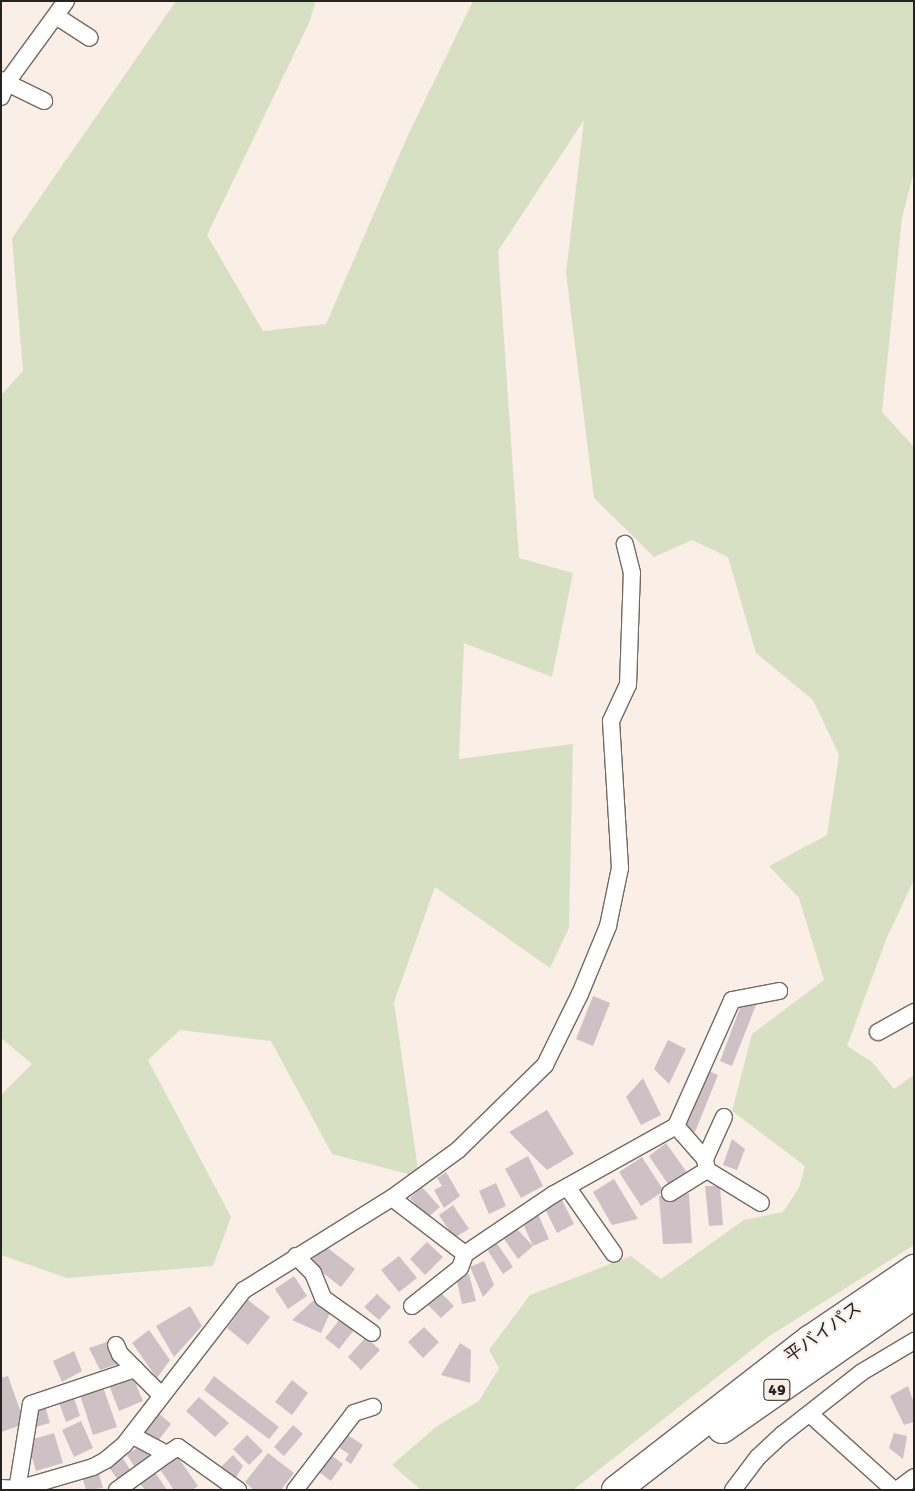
<!DOCTYPE html>
<meta charset="utf-8">
<style>
body{margin:0}
#map{position:relative;width:915px;height:1491px;overflow:hidden;background:#faefe7;font-family:Signika,"Noto Sans JP",sans-serif}
div>[style]{position:absolute}
[style*='--x']{left:calc(var(--x)*1px);top:calc(var(--y)*1px);width:calc(var(--w)*1px);rotate:calc(var(--a)*1deg)}
.green>*{inset:0;background:#d7e0c3}
.building>*{inset:0;background:#cec1c6}
.roads{filter:drop-shadow(1px 0 #736962) drop-shadow(-1px 0 #736962) drop-shadow(0 1px #736962) drop-shadow(0 -1px #736962)}
.street>*{height:16px;margin:-8px;padding:0 8px;transform-origin:8px;border-radius:8px;background:#fff}
.highway>*{height:28px;margin:-14px;padding:0 14px;transform-origin:14px;border-radius:14px;background:#fff}
span{translate:-50% -50%;white-space:nowrap;text-align:center;line-height:1.15;-webkit-text-stroke:4px #faefe7;paint-order:stroke}
.shield-label span{padding:1px 4px;background:#faefe7;border:1px solid;border-radius:4px;-webkit-text-stroke-width:0}
.shield-label{font-size:16px;color:#272320;font-weight:700}
.street-label{font-size:18px;color:#272320}
.frame{position:absolute;inset:0;border:2px solid #272320;pointer-events:none}
</style>
<div id="map">
<div class="green">
<div style="clip-path:polygon(176px 1px,316px 1px,309px 23px,207px 235px,263px 331px,326px 324px,408px 135px,473px 1px,914px 1px,914px 171px,902px 218px,882px 412px,914px 447px,914px 880px,887px 937px,847px 1046px,872px 1062px,894px 1089px,914px 1075px,914px 1245px,768px 1337px,573px 1490px,421px 1490px,392px 1465px,437px 1426px,479px 1401px,499px 1368px,489px 1350px,530px 1295px,631px 1256px,661px 1279px,744px 1220px,783px 1212px,799px 1188px,805px 1166px,732px 1111px,752px 1034px,824px 980px,799px 898px,769px 866px,827px 835px,839px 755px,813px 700px,756px 653px,728px 557px,692px 540px,654px 557px,594px 498px,566px 273px,584px 120px,498px 251px,519px 558px,573px 573px,552px 677px,464px 643px,459px 759px,573px 744px,569px 928px,550px 968px,435px 887px,394px 1002px,419px 1177px,332px 1154px,271px 1041px,180px 1030px,148px 1060px,231px 1217px,213px 1266px,67px 1278px,1px 1255px,1px 1095px,32px 1064px,1px 1038px,1px 395px,23px 371px,12px 238px)"></div>
</div>
<div class="building">
<div style="clip-path:polygon(593px 996px,610px 1003px,593px 1046px,576px 1039px)"></div>
<div style="clip-path:polygon(743px 1000px,756px 1005px,732px 1066px,720px 1061px)"></div>
<div style="clip-path:polygon(668px 1040px,686px 1049px,669px 1084px,654px 1069px)"></div>
<div style="clip-path:polygon(705px 1069px,718px 1075px,695px 1132px,682px 1127px)"></div>
<div style="clip-path:polygon(643px 1078px,661px 1115px,641px 1125px,626px 1097px)"></div>
<div style="clip-path:polygon(547px 1110px,574px 1154px,547px 1170px,509px 1132px)"></div>
<div style="clip-path:polygon(732px 1139px,745px 1149px,737px 1170px,723px 1165px)"></div>
<div style="clip-path:polygon(666px 1143px,688px 1174px,670px 1187px,649px 1156px)"></div>
<div style="clip-path:polygon(528px 1156px,543px 1186px,521px 1198px,505px 1169px)"></div>
<div style="clip-path:polygon(642px 1157px,664px 1191px,641px 1206px,619px 1172px)"></div>
<div style="clip-path:polygon(446px 1172px,460px 1196px,444px 1208px,434px 1190px,442px 1186px,437px 1178px)"></div>
<div style="clip-path:polygon(614px 1179px,638px 1219px,612px 1225px,593px 1192px)"></div>
<div style="clip-path:polygon(496px 1183px,506px 1206px,489px 1214px,479px 1191px)"></div>
<div style="clip-path:polygon(705px 1186px,720px 1186px,723px 1225px,709px 1226px)"></div>
<div style="clip-path:polygon(422px 1187px,440px 1207px,427px 1218px,410px 1198px)"></div>
<div style="clip-path:polygon(689px 1194px,692px 1243px,663px 1244px,659px 1196px)"></div>
<div style="clip-path:polygon(562px 1200px,574px 1224px,557px 1233px,545px 1209px)"></div>
<div style="clip-path:polygon(453px 1205px,469px 1229px,454px 1238px,439px 1215px)"></div>
<div style="clip-path:polygon(538px 1214px,549px 1239px,533px 1246px,518px 1259px,502px 1236px,515px 1227px,533px 1246px,524px 1226px)"></div>
<div style="clip-path:polygon(427px 1242px,443px 1257px,425px 1275px,410px 1259px)"></div>
<div style="clip-path:polygon(496px 1242px,513px 1267px,503px 1274px,488px 1251px)"></div>
<div style="clip-path:polygon(324px 1245px,355px 1269px,341px 1287px,310px 1263px)"></div>
<div style="clip-path:polygon(399px 1256px,417px 1278px,399px 1292px,381px 1270px)"></div>
<div style="clip-path:polygon(484px 1261px,494px 1285px,483px 1297px,470px 1267px)"></div>
<div style="clip-path:polygon(469px 1274px,476px 1301px,462px 1304px,457px 1281px)"></div>
<div style="clip-path:polygon(294px 1276px,307px 1296px,288px 1309px,275px 1289px)"></div>
<div style="clip-path:polygon(439px 1291px,454px 1306px,441px 1318px,426px 1303px)"></div>
<div style="clip-path:polygon(377px 1294px,391px 1307px,379px 1320px,364px 1307px)"></div>
<div style="clip-path:polygon(316px 1298px,330px 1313px,321px 1333px,292px 1320px)"></div>
<div style="clip-path:polygon(248px 1300px,270px 1317px,248px 1345px,227px 1328px)"></div>
<div style="clip-path:polygon(190px 1306px,202px 1326px,174px 1357px,156px 1326px)"></div>
<div style="clip-path:polygon(340px 1319px,354px 1330px,339px 1349px,325px 1338px)"></div>
<div style="clip-path:polygon(424px 1327px,439px 1342px,423px 1358px,408px 1342px)"></div>
<div style="clip-path:polygon(149px 1330px,170px 1360px,157px 1378px,132px 1343px)"></div>
<div style="clip-path:polygon(366px 1337px,380px 1350px,361px 1370px,348px 1357px)"></div>
<div style="clip-path:polygon(107px 1342px,118px 1364px,100px 1370px,89px 1348px)"></div>
<div style="clip-path:polygon(460px 1343px,471px 1350px,470px 1383px,441px 1375px)"></div>
<div style="clip-path:polygon(74px 1351px,82px 1371px,62px 1382px,53px 1361px)"></div>
<div style="clip-path:polygon(132px 1375px,143px 1401px,119px 1411px,109px 1385px)"></div>
<div style="clip-path:polygon(8px 1376px,25px 1424px,1px 1432px,1px 1378px)"></div>
<div style="clip-path:polygon(214px 1376px,279px 1427px,269px 1439px,204px 1390px)"></div>
<div style="clip-path:polygon(292px 1380px,308px 1393px,292px 1415px,275px 1402px)"></div>
<div style="clip-path:polygon(102px 1384px,117px 1427px,93px 1435px,79px 1392px)"></div>
<div style="clip-path:polygon(908px 1386px,914px 1403px,914px 1422px,904px 1425px,890px 1396px)"></div>
<div style="clip-path:polygon(199px 1397px,229px 1423px,215px 1437px,186px 1411px)"></div>
<div style="clip-path:polygon(74px 1398px,80px 1416px,66px 1422px,59px 1403px)"></div>
<div style="clip-path:polygon(45px 1406px,50px 1423px,32px 1428px,27px 1412px)"></div>
<div style="clip-path:polygon(157px 1412px,171px 1424px,158px 1441px,143px 1431px)"></div>
<div style="clip-path:polygon(81px 1421px,93px 1448px,74px 1457px,62px 1430px)"></div>
<div style="clip-path:polygon(293px 1425px,303px 1434px,284px 1456px,274px 1447px)"></div>
<div style="clip-path:polygon(343px 1432px,363px 1445px,351px 1464px,345px 1460px,349px 1454px,335px 1445px)"></div>
<div style="clip-path:polygon(54px 1433px,63px 1463px,36px 1471px,27px 1441px)"></div>
<div style="clip-path:polygon(894px 1433px,907px 1436px,903px 1459px,889px 1448px)"></div>
<div style="clip-path:polygon(247px 1435px,263px 1451px,249px 1465px,233px 1449px)"></div>
<div style="clip-path:polygon(141px 1445px,151px 1459px,136px 1469px,127px 1455px)"></div>
<div style="clip-path:polygon(327px 1452px,343px 1464px,331px 1481px,315px 1469px)"></div>
<div style="clip-path:polygon(268px 1453px,294px 1473px,281px 1490px,254px 1490px,245px 1482px)"></div>
<div style="clip-path:polygon(233px 1455px,243px 1466px,235px 1479px,221px 1467px)"></div>
<div style="clip-path:polygon(177px 1456px,198px 1486px,192px 1490px,174px 1490px,159px 1468px)"></div>
<div style="clip-path:polygon(122px 1457px,131px 1471px,118px 1480px,108px 1466px)"></div>
<div style="clip-path:polygon(98px 1471px,103px 1488px,86px 1490px,82px 1476px)"></div>
<div style="clip-path:polygon(154px 1471px,167px 1490px,145px 1490px,139px 1482px)"></div>
</div>
<div class="roads">
<div class="street">
<div style="--x:56;--y:16;--w:40;--a:32.9"></div>
<div style="--x:1;--y:80;--w:48;--a:26"></div>
<div style="--x:1;--y:97;--w:16;--a:-68"></div>
<div style="--x:7;--y:82;--w:100;--a:-53.9"></div>
<div style="--x:878;--y:1032;--w:41;--a:-29.1"></div>
<div style="--x:676;--y:1126;--w:44;--a:48.7"></div>
<div style="--x:705;--y:1159;--w:11;--a:80"></div>
<div style="--x:707;--y:1170;--w:63;--a:31.4"></div>
<div style="--x:705;--y:1159;--w:46;--a:-65.7"></div>
<div style="--x:568;--y:1188;--w:80;--a:55.1"></div>
<div style="--x:670;--y:1193;--w:44;--a:-31.9"></div>
<div style="--x:392;--y:1198;--w:92;--a:37.5"></div>
<div style="--x:465;--y:1254;--w:107;--a:-34"></div>
<div style="--x:554;--y:1194;--w:140;--a:-29.1"></div>
<div style="--x:676;--y:1126;--w:138;--a:-66"></div>
<div style="--x:732;--y:1000;--w:48;--a:-10.8"></div>
<div style="--x:296;--y:1256;--w:24;--a:45"></div>
<div style="--x:313;--y:1273;--w:27;--a:68"></div>
<div style="--x:323;--y:1298;--w:60;--a:35.5"></div>
<div style="--x:412;--y:1306;--w:61;--a:-38.4"></div>
<div style="--x:460;--y:1268;--w:15;--a:-70"></div>
<div style="--x:116;--y:1345;--w:10;--a:66"></div>
<div style="--x:120;--y:1354;--w:59;--a:45"></div>
<div style="--x:811;--y:1415;--w:112;--a:42.1"></div>
<div style="--x:167;--y:1454;--w:13;--a:-32"></div>
<div style="--x:178;--y:1447;--w:74;--a:35.6"></div>
<div style="--x:1;--y:1488;--w:17;--a:3"></div>
<div style="--x:18;--y:1489;--w:78;--a:-16.3"></div>
<div style="--x:93;--y:1467;--w:15;--a:-28"></div>
<div style="--x:106;--y:1460;--w:23;--a:-40"></div>
<div style="--x:124;--y:1445;--w:196;--a:-52.3"></div>
<div style="--x:244;--y:1290;--w:174;--a:-31.9"></div>
<div style="--x:392;--y:1198;--w:82;--a:-36"></div>
<div style="--x:458;--y:1150;--w:122;--a:-44.3"></div>
<div style="--x:545;--y:1065;--w:79;--a:-63.8"></div>
<div style="--x:580;--y:994;--w:74;--a:-67.6"></div>
<div style="--x:608;--y:926;--w:59;--a:-78.3"></div>
<div style="--x:620;--y:868;--w:147;--a:-93.5"></div>
<div style="--x:611;--y:721;--w:40;--a:-65"></div>
<div style="--x:628;--y:685;--w:112;--a:-88"></div>
<div style="--x:632;--y:573;--w:30;--a:-104"></div>
<div style="--x:17;--y:1490;--w:87;--a:-80.8"></div>
<div style="--x:31;--y:1404;--w:110;--a:-18.6"></div>
<div style="--x:117;--y:1490;--w:62;--a:-35.8"></div>
<div style="--x:167;--y:1454;--w:40;--a:-152"></div>
<div style="--x:295;--y:1490;--w:97;--a:-52.5"></div>
<div style="--x:354;--y:1413;--w:20;--a:-18"></div>
<div style="--x:733;--y:1490;--w:41;--a:-52.9"></div>
<div style="--x:758;--y:1457;--w:34;--a:-43"></div>
<div style="--x:783;--y:1434;--w:100;--a:-38.1"></div>
<div style="--x:862;--y:1372;--w:61;--a:-30.8"></div>
<div style="--x:897;--y:1490;--w:21;--a:-37"></div>
</div>
<div class="highway">
<div style="--x:722;--y:1429;--w:234;--a:-34.9"></div>
<div style="--x:616;--y:1490;--w:247;--a:-37.8"></div>
<div style="--x:811;--y:1339;--w:125;--a:-34.2"></div>
</div>
</div>
<div class="shield-label">
<span style="left:777px;top:1390px">49</span>
</div>
<div class="street-label">
<span style="left:823px;top:1332px;rotate:-36deg">平バイパス</span>
</div>
<div class="frame"></div>
</div>
